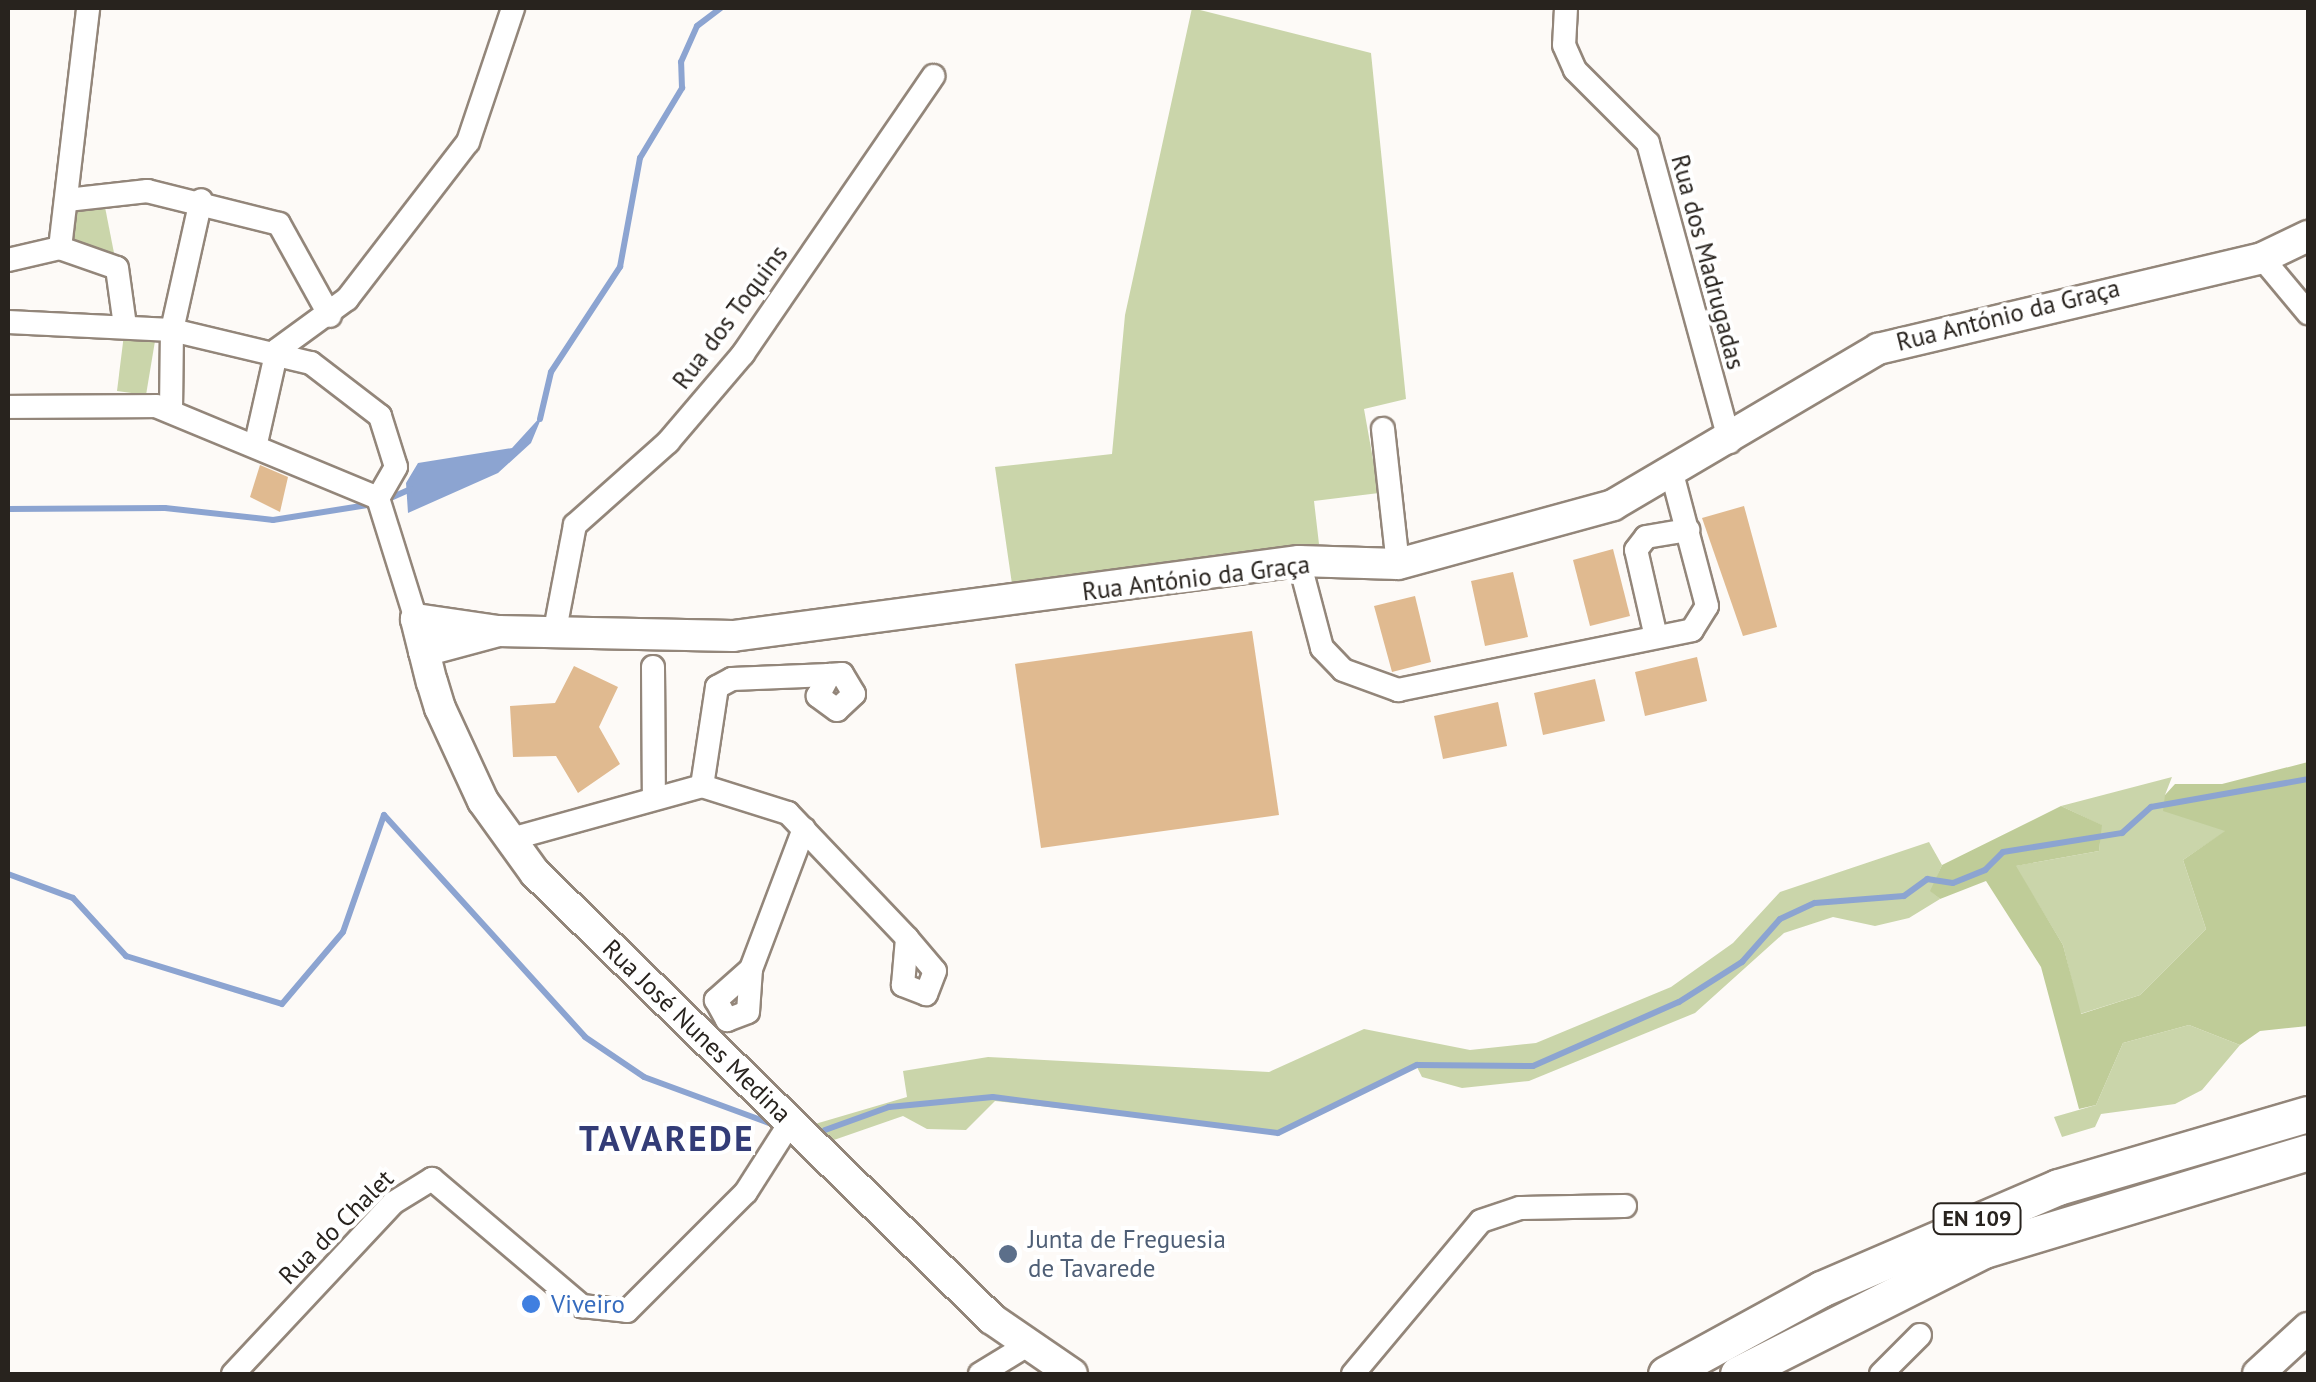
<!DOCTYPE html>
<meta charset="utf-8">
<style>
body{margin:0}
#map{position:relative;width:2316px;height:1382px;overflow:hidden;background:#fdfaf7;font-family:"PT Sans",sans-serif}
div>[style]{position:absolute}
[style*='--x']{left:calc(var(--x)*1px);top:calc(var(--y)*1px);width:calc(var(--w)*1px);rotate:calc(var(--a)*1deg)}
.green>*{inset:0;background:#cad5aa}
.forest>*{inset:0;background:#bfcc98}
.water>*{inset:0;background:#8ca4d1}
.stream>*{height:6px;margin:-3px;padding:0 3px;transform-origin:3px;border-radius:3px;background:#8ca4d1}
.building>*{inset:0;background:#e0ba90}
.roads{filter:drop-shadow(2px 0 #93867a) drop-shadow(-2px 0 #93867a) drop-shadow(0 2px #93867a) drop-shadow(0 -2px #93867a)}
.street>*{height:22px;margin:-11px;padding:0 11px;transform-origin:11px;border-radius:11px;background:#fff}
.secondary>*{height:30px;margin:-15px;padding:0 15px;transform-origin:15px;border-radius:15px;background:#fff}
.primary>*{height:35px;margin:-17.5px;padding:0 17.5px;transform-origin:17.5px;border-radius:17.5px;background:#fff}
.dots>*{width:28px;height:28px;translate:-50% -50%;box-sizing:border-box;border:5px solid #fff;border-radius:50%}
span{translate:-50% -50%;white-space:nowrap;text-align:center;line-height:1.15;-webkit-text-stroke:8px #fff;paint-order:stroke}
.shield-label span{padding:2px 8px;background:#fff;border:2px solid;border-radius:8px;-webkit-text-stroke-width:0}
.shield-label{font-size:22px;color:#28231e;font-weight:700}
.street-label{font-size:25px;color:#28231e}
.service-label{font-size:25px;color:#4e5e75}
.left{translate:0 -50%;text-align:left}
.shop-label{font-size:25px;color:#366cbe}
.district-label{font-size:35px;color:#333c77;font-weight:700;letter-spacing:2.5px}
.frame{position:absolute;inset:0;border:10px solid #28231e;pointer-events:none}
</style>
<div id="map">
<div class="green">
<div style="clip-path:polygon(1192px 8px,1371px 53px,1406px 399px,1364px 409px,1379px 493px,1314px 501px,1319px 544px,1012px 584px,995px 467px,1112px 454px,1125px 315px)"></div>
<div style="clip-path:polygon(67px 200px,104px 202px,114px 253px,60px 248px)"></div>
<div style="clip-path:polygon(125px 326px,157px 329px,146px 395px,117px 391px)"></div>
<div style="clip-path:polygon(2172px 777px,2165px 795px,2226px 831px,2183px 860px,2206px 929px,2140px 995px,2080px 1014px,2063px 945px,2015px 866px,2099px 851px,2101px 825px,2061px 806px)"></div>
<div style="clip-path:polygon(1929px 842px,1942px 865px,1931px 891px,1940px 899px,1909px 918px,1875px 926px,1833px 917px,1784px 933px,1695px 1013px,1529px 1081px,1462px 1088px,1422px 1077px,1416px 1065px,1278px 1133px,995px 1101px,966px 1130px,927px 1129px,903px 1116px,831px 1141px,815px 1124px,907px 1097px,903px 1071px,988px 1057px,1269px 1072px,1364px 1029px,1470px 1050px,1536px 1043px,1671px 987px,1733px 943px,1780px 892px)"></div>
<div style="clip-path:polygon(2189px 1025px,2240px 1045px,2202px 1090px,2175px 1104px,2101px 1114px,2095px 1127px,2062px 1137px,2054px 1117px,2096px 1105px,2123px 1043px)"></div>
</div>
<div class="forest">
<div style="clip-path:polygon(2308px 762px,2308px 1026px,2260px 1031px,2240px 1045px,2189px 1025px,2123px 1043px,2096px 1105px,2079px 1109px,2041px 967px,1986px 881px,1940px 899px,1930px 891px,1942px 865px,2061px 806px,2102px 825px,2099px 851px,2016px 866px,2063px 945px,2081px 1014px,2140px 995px,2206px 929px,2183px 860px,2225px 831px,2163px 811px,2165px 795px,2175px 784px,2222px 784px)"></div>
</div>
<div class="water">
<div style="clip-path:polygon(543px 414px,531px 443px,498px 473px,408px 513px,406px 483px,418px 463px,512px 448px)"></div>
</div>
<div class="stream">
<div style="--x:540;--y:419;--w:48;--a:-76.8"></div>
<div style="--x:551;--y:372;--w:126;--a:-56.7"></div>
<div style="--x:620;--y:267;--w:111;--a:-79.6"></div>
<div style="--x:640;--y:158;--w:82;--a:-59"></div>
<div style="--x:682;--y:88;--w:26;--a:-92"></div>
<div style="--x:681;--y:62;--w:39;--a:-66"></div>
<div style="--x:697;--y:26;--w:30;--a:-37"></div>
<div style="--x:386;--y:500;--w:27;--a:-24"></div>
<div style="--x:8;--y:509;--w:157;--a:-0.4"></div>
<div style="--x:165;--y:508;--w:109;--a:6.3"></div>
<div style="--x:273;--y:520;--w:102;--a:-9"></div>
<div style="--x:8;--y:874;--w:69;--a:20.3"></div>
<div style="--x:73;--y:898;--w:79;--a:47.6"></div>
<div style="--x:126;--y:956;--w:163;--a:17.1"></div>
<div style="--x:282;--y:1004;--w:94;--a:-49.7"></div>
<div style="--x:343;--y:932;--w:124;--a:-70.7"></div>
<div style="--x:384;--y:815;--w:299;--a:47.8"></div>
<div style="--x:585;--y:1037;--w:71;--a:34.1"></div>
<div style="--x:644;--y:1077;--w:133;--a:20.2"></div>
<div style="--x:825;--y:1130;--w:68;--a:-19.8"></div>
<div style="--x:889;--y:1107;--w:104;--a:-5.5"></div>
<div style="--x:993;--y:1097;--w:287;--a:7.2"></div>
<div style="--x:1278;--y:1133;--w:155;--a:-26.1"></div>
<div style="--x:1417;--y:1065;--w:116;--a:0.5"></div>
<div style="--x:1533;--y:1066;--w:159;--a:-23.7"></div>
<div style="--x:1679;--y:1002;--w:75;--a:-32.4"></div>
<div style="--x:1742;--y:962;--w:57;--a:-48.5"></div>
<div style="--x:1780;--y:919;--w:38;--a:-25"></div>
<div style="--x:1815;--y:903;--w:89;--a:-4.5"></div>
<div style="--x:1904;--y:896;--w:29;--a:-36"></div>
<div style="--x:1927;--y:879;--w:26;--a:9"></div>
<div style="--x:1953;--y:883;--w:35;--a:-22"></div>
<div style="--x:1985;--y:870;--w:25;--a:-45"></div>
<div style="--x:2003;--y:852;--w:121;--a:-9.1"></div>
<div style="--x:2122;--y:833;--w:39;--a:-42"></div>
<div style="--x:2151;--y:807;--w:159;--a:-10.1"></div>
</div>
<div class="building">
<div style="clip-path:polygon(260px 465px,288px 477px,280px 512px,250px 497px)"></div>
<div style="clip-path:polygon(1744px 506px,1777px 627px,1743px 636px,1702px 518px)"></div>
<div style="clip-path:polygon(1613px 549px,1630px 616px,1590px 626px,1573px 560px)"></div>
<div style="clip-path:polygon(1513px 572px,1528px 637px,1485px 646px,1471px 581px)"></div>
<div style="clip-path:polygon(1415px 596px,1431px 662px,1392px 672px,1374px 606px)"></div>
<div style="clip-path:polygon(1252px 631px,1279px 815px,1041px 848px,1015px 664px)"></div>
<div style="clip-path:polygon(1697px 657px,1707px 701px,1645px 716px,1635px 672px)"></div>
<div style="clip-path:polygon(574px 666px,618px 687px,599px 727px,620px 764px,578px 793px,556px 756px,513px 757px,510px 706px,555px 703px)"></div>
<div style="clip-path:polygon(1595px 679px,1605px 721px,1543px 735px,1534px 693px)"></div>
<div style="clip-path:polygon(1498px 702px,1507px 746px,1443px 759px,1434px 716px)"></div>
</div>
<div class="roads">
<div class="street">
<div style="--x:1566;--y:8;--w:37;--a:93"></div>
<div style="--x:1564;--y:45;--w:27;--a:66"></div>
<div style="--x:1575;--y:70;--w:103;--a:45"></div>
<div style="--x:1648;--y:143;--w:310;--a:74.7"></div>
<div style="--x:67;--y:200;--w:81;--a:-6.4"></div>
<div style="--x:147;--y:191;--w:136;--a:14"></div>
<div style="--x:279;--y:224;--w:105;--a:61"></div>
<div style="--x:60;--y:248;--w:242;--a:-83.3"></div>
<div style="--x:2262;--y:258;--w:72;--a:50.1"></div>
<div style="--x:8;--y:260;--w:53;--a:-13"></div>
<div style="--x:60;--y:248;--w:60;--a:19.3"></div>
<div style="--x:117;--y:268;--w:59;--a:82.1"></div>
<div style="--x:8;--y:322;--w:164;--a:2.8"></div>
<div style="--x:172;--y:330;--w:143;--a:13.4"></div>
<div style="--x:311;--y:363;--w:87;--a:37.5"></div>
<div style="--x:380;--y:416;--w:53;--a:72.6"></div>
<div style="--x:396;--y:467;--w:36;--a:120"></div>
<div style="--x:8;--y:407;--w:148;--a:-0.4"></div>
<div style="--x:156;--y:406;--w:240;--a:22.5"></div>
<div style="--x:171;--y:411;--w:81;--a:-89.3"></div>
<div style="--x:172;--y:330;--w:133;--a:-77.4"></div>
<div style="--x:1383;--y:429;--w:136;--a:83.7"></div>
<div style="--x:256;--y:443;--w:95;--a:-77.3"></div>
<div style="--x:277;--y:350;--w:87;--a:-36.1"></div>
<div style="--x:347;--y:299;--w:198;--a:-52.4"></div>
<div style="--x:468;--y:142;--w:141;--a:-71.4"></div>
<div style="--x:378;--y:498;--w:127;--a:72.6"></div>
<div style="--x:1299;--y:561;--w:90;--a:75.2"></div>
<div style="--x:1322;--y:648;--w:30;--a:46"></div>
<div style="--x:1343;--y:670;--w:59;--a:20"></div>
<div style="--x:1398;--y:690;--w:300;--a:-11.5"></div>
<div style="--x:1692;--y:630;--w:28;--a:-58"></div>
<div style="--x:1707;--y:606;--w:133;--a:-104.8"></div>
<div style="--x:554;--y:635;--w:112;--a:-79.2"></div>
<div style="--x:575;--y:525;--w:125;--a:-41.7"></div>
<div style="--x:668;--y:442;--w:116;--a:-49.6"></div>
<div style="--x:743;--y:354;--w:337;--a:-55.6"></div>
<div style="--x:1656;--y:637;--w:89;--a:-102.9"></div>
<div style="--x:1636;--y:550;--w:16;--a:-52"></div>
<div style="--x:1646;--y:537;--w:43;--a:-9.5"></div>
<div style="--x:653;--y:667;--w:128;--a:89.6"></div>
<div style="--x:702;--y:786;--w:100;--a:-81.4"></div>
<div style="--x:717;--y:687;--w:17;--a:-28"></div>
<div style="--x:732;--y:679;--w:97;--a:-2.4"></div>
<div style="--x:829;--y:675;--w:13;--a:-4"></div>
<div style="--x:842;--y:674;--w:23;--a:59"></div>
<div style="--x:854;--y:694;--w:23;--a:137"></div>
<div style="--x:837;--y:710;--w:24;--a:-144"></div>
<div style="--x:818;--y:696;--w:24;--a:-62"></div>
<div style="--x:511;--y:839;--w:198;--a:-15.5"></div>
<div style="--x:702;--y:786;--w:90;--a:17.4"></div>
<div style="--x:788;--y:813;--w:173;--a:46.4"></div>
<div style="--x:907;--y:938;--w:43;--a:49.7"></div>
<div style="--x:935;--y:971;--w:25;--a:111"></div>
<div style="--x:926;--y:994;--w:25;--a:-159"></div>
<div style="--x:903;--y:985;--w:47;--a:-85.1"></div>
<div style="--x:751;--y:969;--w:47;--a:138.5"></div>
<div style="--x:716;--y:1000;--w:23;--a:61"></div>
<div style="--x:727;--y:1020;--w:22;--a:-21"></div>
<div style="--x:748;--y:1012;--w:43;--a:-86"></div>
<div style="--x:751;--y:969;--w:150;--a:-69.3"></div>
<div style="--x:233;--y:1374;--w:234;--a:-46.9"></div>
<div style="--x:393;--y:1203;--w:46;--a:-31.6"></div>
<div style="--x:432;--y:1179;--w:197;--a:40.3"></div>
<div style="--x:582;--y:1306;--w:45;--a:6.3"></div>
<div style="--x:627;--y:1311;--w:168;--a:-45"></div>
<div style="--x:746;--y:1192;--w:82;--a:-57.5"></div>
<div style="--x:980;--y:1374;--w:52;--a:-31.5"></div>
<div style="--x:1353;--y:1374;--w:199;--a:-50.1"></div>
<div style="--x:1481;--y:1221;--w:41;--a:-18.4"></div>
<div style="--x:1520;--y:1208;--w:105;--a:-1.1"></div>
<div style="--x:1881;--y:1374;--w:55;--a:-45"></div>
</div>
<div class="secondary">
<div style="--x:498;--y:631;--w:235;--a:1.2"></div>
<div style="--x:733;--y:636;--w:571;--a:-7.55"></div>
<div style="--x:1299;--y:561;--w:99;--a:1.7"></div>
<div style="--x:1398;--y:564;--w:223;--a:-15.3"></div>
<div style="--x:1613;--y:505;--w:308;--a:-30.5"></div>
<div style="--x:1878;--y:349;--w:395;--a:-13.3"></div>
<div style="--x:2262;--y:258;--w:51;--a:-25.6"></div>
<div style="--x:424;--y:651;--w:77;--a:-15.1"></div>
<div style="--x:498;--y:631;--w:83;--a:-171.7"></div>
<div style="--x:416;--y:619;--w:33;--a:76"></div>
<div style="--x:424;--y:651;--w:32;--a:76"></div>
<div style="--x:432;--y:682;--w:27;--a:73"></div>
<div style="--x:440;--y:708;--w:102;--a:65.2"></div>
<div style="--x:483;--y:801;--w:89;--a:54.2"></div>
<div style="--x:535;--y:873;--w:639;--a:44.3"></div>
<div style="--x:992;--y:1319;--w:97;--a:34.5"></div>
<div style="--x:2258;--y:1374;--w:68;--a:-42.6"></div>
</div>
<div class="primary">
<div style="--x:1666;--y:1374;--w:177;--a:-28.7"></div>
<div style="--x:1821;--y:1289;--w:258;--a:-23.3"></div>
<div style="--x:2058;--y:1187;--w:260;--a:-16.3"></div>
<div style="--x:1738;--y:1374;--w:275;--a:-26.8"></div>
<div style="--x:1984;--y:1250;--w:338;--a:-16.8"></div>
</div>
</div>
<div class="dots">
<div style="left:1008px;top:1254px;background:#5c6f8a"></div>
<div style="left:531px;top:1304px;background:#3f7fe0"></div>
</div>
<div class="shield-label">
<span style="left:1977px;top:1219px">EN 109</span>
</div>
<div class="street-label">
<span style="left:1708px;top:262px;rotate:75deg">Rua dos Madrugadas</span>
<span style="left:2008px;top:315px;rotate:-14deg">Rua António da Graça</span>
<span style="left:730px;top:317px;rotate:-53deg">Rua dos Toquins</span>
<span style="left:1196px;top:578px;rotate:-7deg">Rua António da Graça</span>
<span style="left:697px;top:1031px;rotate:44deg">Rua José Nunes Medina</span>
<span style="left:336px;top:1227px;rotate:-45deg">Rua do Chalet</span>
</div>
<div class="service-label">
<span class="left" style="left:1028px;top:1254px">Junta de Freguesia<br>de Tavarede</span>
</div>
<div class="shop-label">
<span class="left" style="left:551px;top:1304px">Viveiro</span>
</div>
<div class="district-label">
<span style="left:667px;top:1138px">TAVAREDE</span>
</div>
<div class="frame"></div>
</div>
